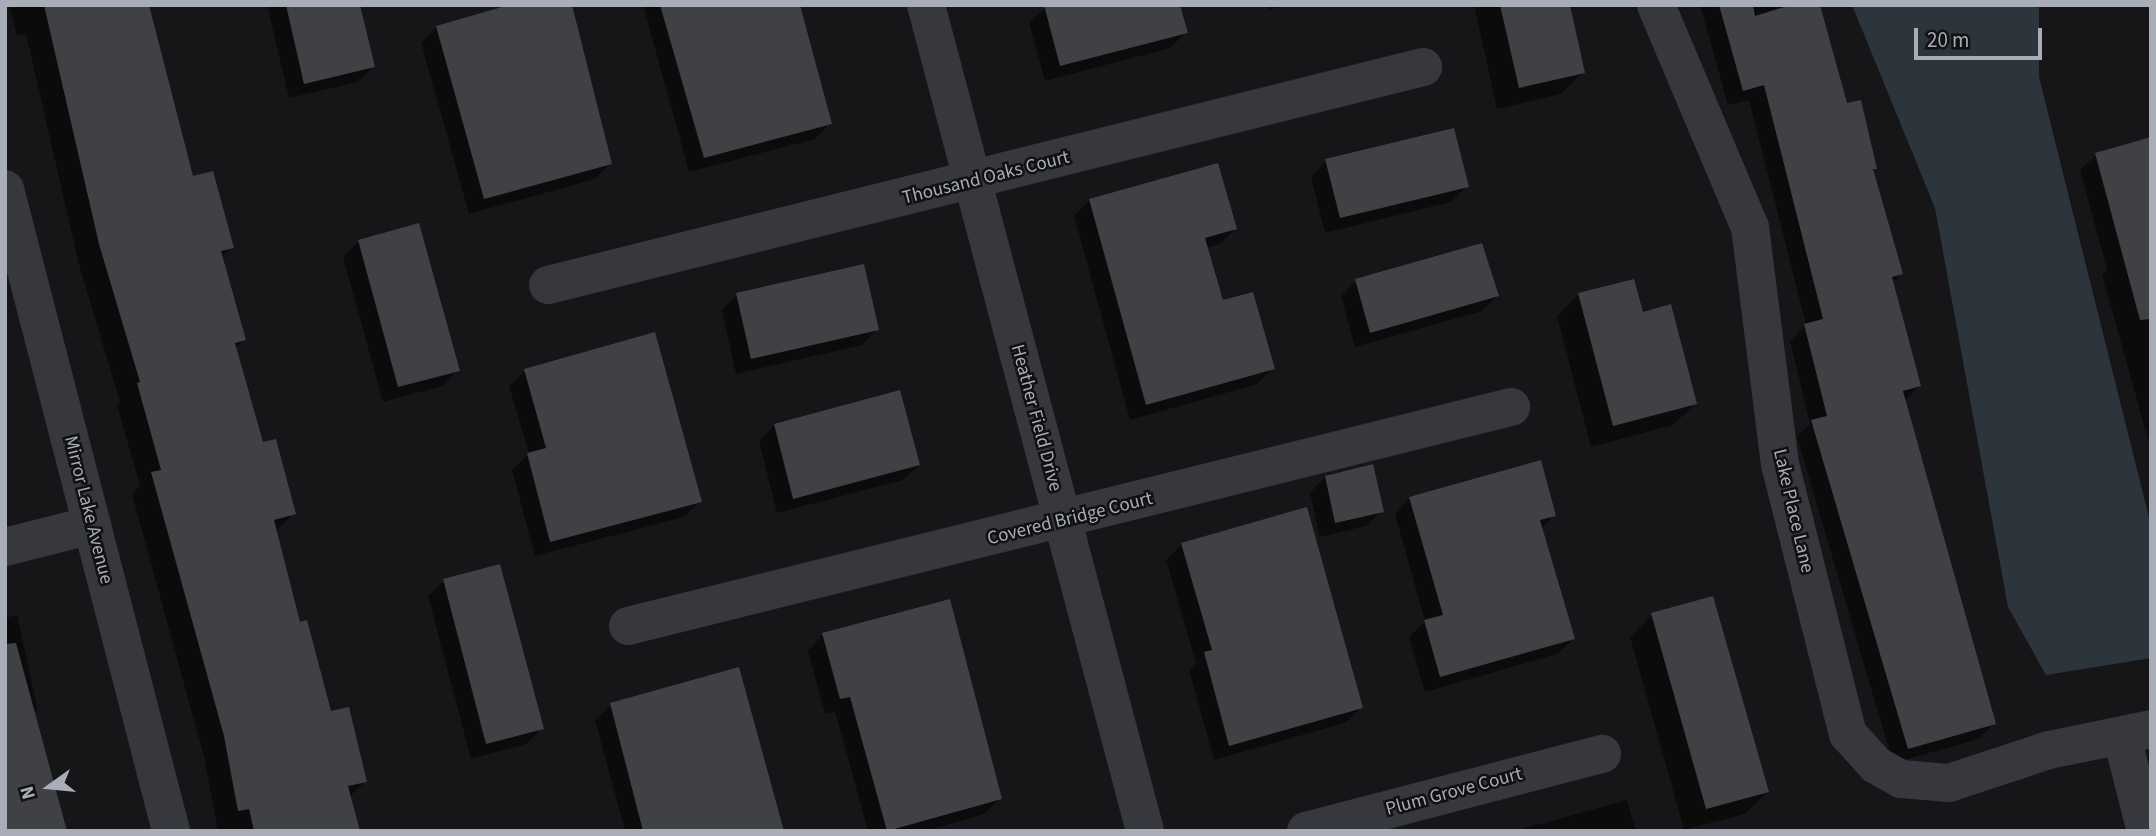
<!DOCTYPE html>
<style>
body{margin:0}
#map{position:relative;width:2156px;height:836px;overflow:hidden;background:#161618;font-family:"Source Sans 3",sans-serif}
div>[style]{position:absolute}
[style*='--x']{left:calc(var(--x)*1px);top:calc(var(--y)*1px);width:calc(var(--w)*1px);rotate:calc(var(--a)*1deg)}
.water>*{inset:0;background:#2c353c}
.shadow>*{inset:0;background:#0007}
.building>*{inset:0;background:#404145}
.minor>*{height:38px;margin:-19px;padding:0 19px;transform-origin:19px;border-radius:19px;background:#37383d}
span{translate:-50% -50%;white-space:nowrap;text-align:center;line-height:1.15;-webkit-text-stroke:5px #111113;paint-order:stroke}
.street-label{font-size:19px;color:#a8adb8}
.frame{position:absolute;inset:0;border:7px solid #a8adb8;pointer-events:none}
.north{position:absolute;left:14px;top:752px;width:70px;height:70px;-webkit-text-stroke:5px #111113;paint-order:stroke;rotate:255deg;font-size:19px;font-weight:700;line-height:28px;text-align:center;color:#a8adb8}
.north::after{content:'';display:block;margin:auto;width:24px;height:32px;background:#a8adb8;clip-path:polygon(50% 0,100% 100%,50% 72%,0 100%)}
.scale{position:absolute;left:1914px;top:28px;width:128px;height:32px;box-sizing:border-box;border:4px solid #a8adb8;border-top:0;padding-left:9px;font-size:21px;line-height:24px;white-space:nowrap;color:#a8adb8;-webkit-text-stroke:5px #111113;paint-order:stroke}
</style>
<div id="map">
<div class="water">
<div style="clip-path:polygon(1852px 5px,2039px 5px,2039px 77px,2151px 526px,2151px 658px,2046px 675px,2008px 607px,1935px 208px)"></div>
</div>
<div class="shadow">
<div style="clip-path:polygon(9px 5px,147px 5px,192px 179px,232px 247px,221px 258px,244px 339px,235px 349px,262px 444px,294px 513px,275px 532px,299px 624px,330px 713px,365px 782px,349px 797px,358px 831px,218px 831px,204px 757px,132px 494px,140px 486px,117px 405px,120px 402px,79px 265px,26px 34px,17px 36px)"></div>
<div style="clip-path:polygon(267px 5px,358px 5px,373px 66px,358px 82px,289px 98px)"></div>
<div style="clip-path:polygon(643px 5px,799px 5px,830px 124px,815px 139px,689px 172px)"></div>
<div style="clip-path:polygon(1268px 5px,1285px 5px,1270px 10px)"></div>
<div style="clip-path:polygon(1474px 5px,1568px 5px,1583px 72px,1561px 94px,1497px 109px)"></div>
<div style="clip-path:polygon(1700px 5px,1818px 5px,1846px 105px,1875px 168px,1872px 171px,1901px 273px,1892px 283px,1919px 386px,1904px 401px,1994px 723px,1979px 739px,1893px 763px,1797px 437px,1810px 424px,1790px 341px,1806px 325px,1749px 100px,1728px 105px)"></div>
<div style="clip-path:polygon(1045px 8px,1186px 33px,1170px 48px,1045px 81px,1029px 23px)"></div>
<div style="clip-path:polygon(437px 27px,610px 163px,595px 179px,469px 214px,421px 43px)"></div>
<div style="clip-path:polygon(2151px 139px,2151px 450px,2102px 275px,2107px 269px,2080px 170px,2096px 155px)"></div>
<div style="clip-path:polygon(1326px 161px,1467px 186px,1451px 202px,1325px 233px,1311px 177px)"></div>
<div style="clip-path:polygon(1090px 200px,1235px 229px,1220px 244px,1206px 248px,1222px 303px,1273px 368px,1257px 384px,1130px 420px,1074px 216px)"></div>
<div style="clip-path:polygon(359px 241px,458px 370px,442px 386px,383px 402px,343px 257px)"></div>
<div style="clip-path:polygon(1356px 281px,1497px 296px,1482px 311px,1355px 347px,1341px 296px)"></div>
<div style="clip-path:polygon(737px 295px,877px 329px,862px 345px,736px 374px,722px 310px)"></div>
<div style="clip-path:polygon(1578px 295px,1641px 314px,1695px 404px,1673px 425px,1591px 447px,1557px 316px)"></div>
<div style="clip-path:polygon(525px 371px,700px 502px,684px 517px,535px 556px,512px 470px,529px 454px,509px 386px)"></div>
<div style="clip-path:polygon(899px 392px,919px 465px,903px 480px,777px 513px,759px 441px,774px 426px)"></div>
<div style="clip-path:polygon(1325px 477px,1382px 511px,1366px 526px,1320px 537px,1310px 493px)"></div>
<div style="clip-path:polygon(1410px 498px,1554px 515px,1541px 529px,1573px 639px,1557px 654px,1425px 692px,1409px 637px,1425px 621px,1395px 514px)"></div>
<div style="clip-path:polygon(1182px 544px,1361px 708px,1345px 723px,1214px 760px,1189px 670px,1196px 663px,1166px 560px)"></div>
<div style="clip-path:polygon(444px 581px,542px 728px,526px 744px,471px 759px,428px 596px)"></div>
<div style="clip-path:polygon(17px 615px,37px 706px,5px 831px,5px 618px)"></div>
<div style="clip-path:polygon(1652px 615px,1767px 792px,1745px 814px,1684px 830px,1630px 637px)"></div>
<div style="clip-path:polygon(823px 635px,1000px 799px,984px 814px,926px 831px,868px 831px,835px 711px,825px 714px,808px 651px)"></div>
<div style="clip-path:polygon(611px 705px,782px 831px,625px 831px,595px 720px)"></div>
<div style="clip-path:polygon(1627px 800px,1636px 831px,1515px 831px)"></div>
</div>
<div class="building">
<div style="clip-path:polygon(44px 5px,149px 5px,193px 176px,213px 171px,234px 248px,221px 251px,246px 340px,235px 343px,263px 442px,276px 439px,296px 514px,274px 520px,300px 622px,307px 620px,331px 711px,349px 707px,367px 782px,348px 786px,360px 831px,254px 831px,249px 809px,238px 811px,224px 736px,151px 472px,161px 470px,137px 383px,140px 382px,99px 244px)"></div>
<div style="clip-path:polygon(286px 5px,360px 5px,375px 67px,304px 84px)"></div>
<div style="clip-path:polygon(509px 5px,572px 5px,612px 164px,484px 199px,436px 26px)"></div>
<div style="clip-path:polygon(660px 5px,800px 5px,832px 124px,704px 158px)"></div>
<div style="clip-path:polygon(1044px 5px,1180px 5px,1188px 33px,1060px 66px)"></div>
<div style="clip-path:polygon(1500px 5px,1570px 5px,1585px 73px,1519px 88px)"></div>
<div style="clip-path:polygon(1719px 5px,1753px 5px,1755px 16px,1791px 5px,1820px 5px,1847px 103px,1861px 100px,1877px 169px,1873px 169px,1903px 274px,1892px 277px,1921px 386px,1903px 391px,1996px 724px,1908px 749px,1811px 420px,1827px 416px,1804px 324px,1823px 319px,1764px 85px,1743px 91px)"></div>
<div style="clip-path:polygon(1454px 128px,1469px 187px,1340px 218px,1325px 159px)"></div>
<div style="clip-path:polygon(2151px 137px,2151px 319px,2140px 320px,2095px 153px)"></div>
<div style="clip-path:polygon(1218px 163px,1237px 229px,1205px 238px,1223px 300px,1253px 292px,1275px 369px,1146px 405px,1089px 199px)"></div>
<div style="clip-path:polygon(419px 223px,460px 371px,398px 387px,358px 240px)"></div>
<div style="clip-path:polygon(1482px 243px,1499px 296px,1370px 333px,1355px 279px)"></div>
<div style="clip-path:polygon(864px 264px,879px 330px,751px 359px,736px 293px)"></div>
<div style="clip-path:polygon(1634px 279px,1643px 312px,1671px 304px,1697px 404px,1613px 426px,1578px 293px)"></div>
<div style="clip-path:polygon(655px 332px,702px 502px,550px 542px,527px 453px,546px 448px,524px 369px)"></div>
<div style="clip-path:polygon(900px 390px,920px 465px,793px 499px,774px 424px)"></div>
<div style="clip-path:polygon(1541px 460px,1556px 516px,1540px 520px,1575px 639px,1440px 677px,1424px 620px,1443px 615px,1409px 497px)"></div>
<div style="clip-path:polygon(1373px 464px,1384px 512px,1335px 523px,1325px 476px)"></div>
<div style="clip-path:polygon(1307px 507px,1363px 708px,1229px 746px,1204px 652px,1212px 650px,1181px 543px)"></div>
<div style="clip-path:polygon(500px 564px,544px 729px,486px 744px,443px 579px)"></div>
<div style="clip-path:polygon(1713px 596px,1769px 792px,1706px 809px,1651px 613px)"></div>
<div style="clip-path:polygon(950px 599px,1002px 799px,887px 831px,850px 697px,840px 699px,822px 633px)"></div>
<div style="clip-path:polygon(16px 643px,67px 831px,5px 831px,5px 644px)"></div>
<div style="clip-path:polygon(739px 667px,784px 831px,643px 831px,610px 703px)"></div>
</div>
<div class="minor">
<div style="--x:926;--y:5;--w:855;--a:75.15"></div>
<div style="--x:1656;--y:5;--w:241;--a:67.1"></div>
<div style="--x:1750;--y:227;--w:239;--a:82.8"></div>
<div style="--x:1780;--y:464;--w:278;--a:75.9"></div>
<div style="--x:1848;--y:734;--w:42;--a:47.9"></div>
<div style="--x:1876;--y:765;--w:29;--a:29"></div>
<div style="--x:1901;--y:779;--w:48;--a:4.8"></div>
<div style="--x:1949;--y:783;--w:105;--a:-18.3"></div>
<div style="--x:2049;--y:750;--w:104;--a:-11.6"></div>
<div style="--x:5;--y:189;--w:663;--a:75.5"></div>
<div style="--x:548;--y:285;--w:902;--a:-13.99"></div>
<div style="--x:5;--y:547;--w:90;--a:-14.2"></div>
<div style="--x:628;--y:626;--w:910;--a:-13.93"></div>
<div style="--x:2122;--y:737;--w:94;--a:75.8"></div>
<div style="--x:1306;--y:831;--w:306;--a:-14.6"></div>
</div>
<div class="street-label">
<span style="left:986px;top:178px;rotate:-14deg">Thousand Oaks Court</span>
<span style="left:1036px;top:418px;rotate:75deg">Heather Field Drive</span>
<span style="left:88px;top:510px;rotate:76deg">Mirror Lake Avenue</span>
<span style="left:1793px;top:511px;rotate:77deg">Lake Place Lane</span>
<span style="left:1070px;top:519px;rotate:-14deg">Covered Bridge Court</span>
<span style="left:1454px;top:792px;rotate:-15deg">Plum Grove Court</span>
</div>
<div class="frame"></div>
<div class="north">N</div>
<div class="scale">20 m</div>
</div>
